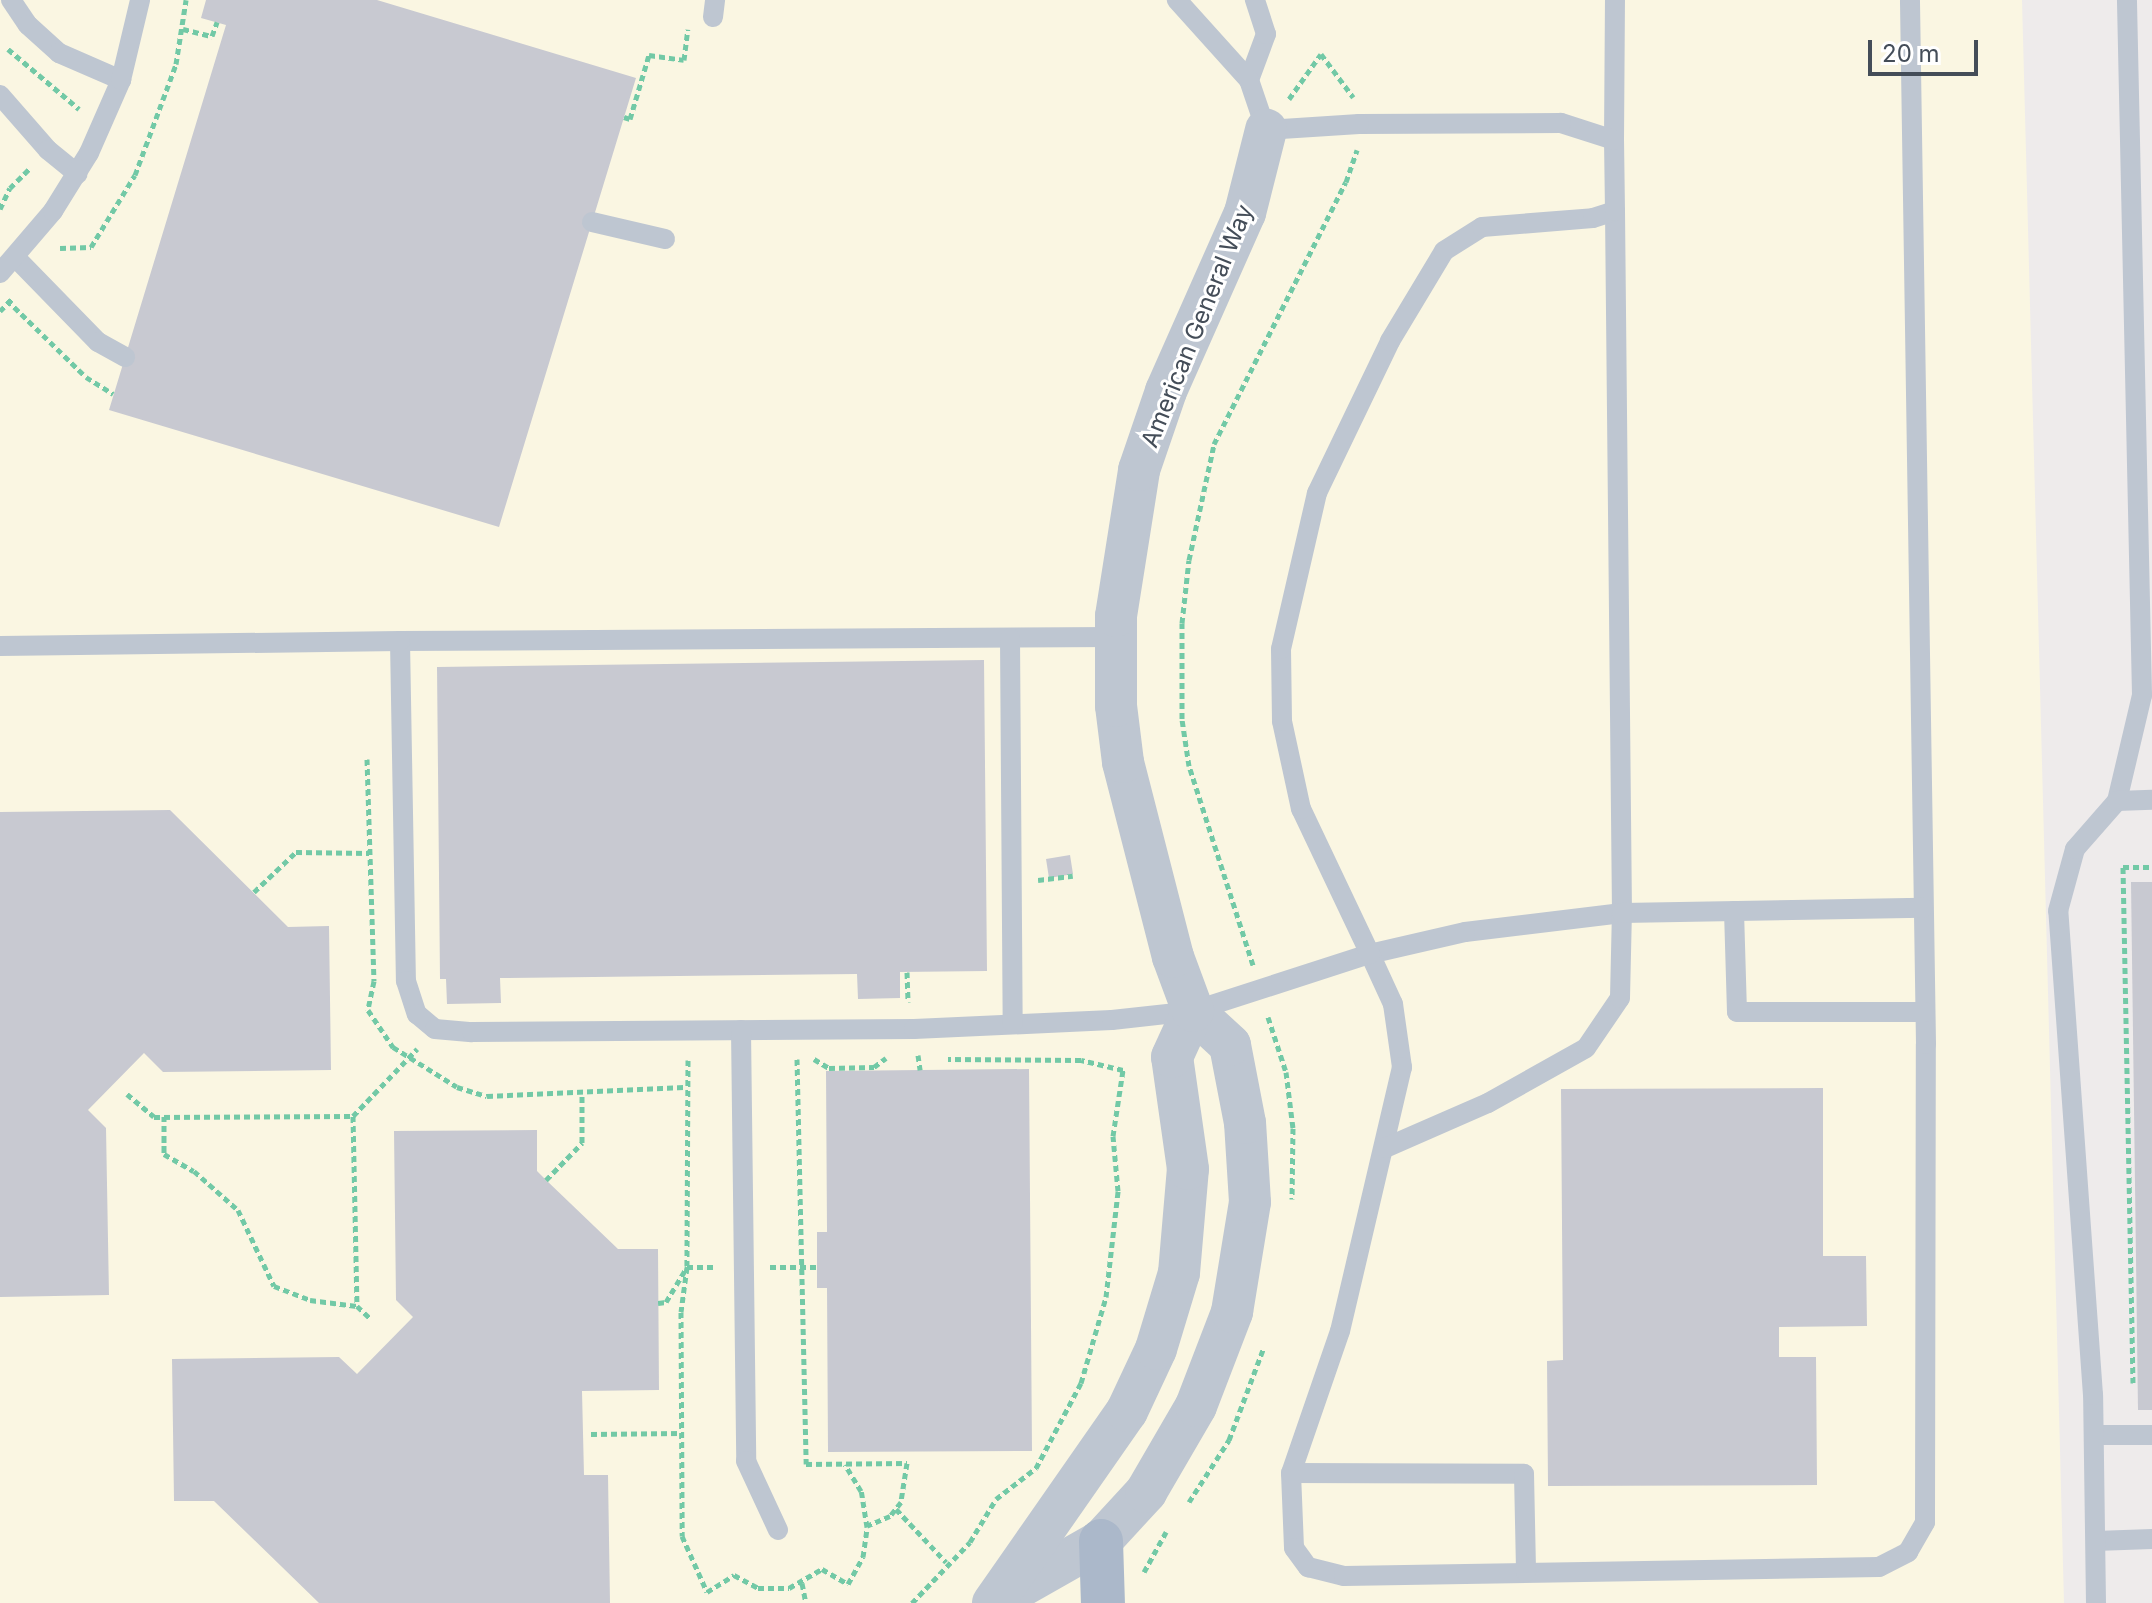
<!DOCTYPE html>
<style>
body{margin:0}
#map{position:relative;width:2152px;height:1603px;overflow:hidden;background:#eeebeb;font-family:Inter,sans-serif}
div>[style]{position:absolute}
[style*='--x']{left:calc(var(--x)*1px);top:calc(var(--y)*1px);width:calc(var(--w)*1px);rotate:calc(var(--a)*1deg)}
.commercial>*{inset:0;background:#faf6e2}
.building>*{inset:0;background:#c8c9d1}
.path>*{height:5px;margin-top:-2.5px;transform-origin:0;background:repeating-linear-gradient(90deg,#72c9a6 0 6px,transparent 0 10px)}
.service>*{height:20px;margin:-10px;padding:0 10px;transform-origin:10px;border-radius:10px;background:#bec6d1}
.minor>*{height:42px;margin:-21px;padding:0 21px;transform-origin:21px;border-radius:21px;background:#bec6d1}
.primary>*{height:44px;margin:-22px;padding:0 22px;transform-origin:22px;border-radius:22px;background:#abb8ca}
span{translate:-50% -50%;white-space:nowrap;text-align:center;line-height:1.15;-webkit-text-stroke:6px #fff;paint-order:stroke}
.street-label{font-size:24px;color:#444d58}
.scale{position:absolute;left:1868px;top:40px;width:110px;height:36px;box-sizing:border-box;border:4px solid #444d58;border-top:0;padding-left:10px;font-size:24px;line-height:28px;white-space:nowrap;color:#444d58;-webkit-text-stroke:6px #fff;paint-order:stroke}
</style>
<div id="map">
<div class="commercial">
<div style="clip-path:polygon(0 0,2022px 0,2064px 1603px,0 1603px)"></div>
</div>
<div class="building">
<div style="clip-path:polygon(206px 0,377px 0,636px 78px,499px 527px,109px 410px,226px 25px,201px 18px)"></div>
<div style="clip-path:polygon(984px 660px,987px 971px,900px 972px,900px 998px,858px 999px,857px 974px,500px 978px,501px 1003px,447px 1004px,446px 979px,440px 979px,437px 667px)"></div>
<div style="clip-path:polygon(170px 810px,288px 927px,329px 926px,331px 1070px,163px 1072px,144px 1053px,88px 1110px,106px 1128px,109px 1295px,0 1297px,0 812px)"></div>
<div style="clip-path:polygon(1070px 855px,1073px 874px,1049px 878px,1046px 859px)"></div>
<div style="clip-path:polygon(2131px 882px,2152px 882px,2152px 1410px,2138px 1410px)"></div>
<div style="clip-path:polygon(1029px 1069px,1032px 1451px,828px 1452px,827px 1288px,817px 1288px,817px 1232px,827px 1232px,826px 1071px)"></div>
<div style="clip-path:polygon(1823px 1088px,1823px 1256px,1866px 1256px,1867px 1326px,1779px 1327px,1779px 1357px,1816px 1357px,1817px 1485px,1548px 1486px,1547px 1361px,1563px 1360px,1561px 1089px)"></div>
<div style="clip-path:polygon(537px 1130px,537px 1171px,546px 1180px,618px 1249px,658px 1249px,659px 1390px,582px 1391px,584px 1475px,608px 1475px,610px 1603px,319px 1603px,214px 1501px,174px 1501px,172px 1359px,339px 1357px,357px 1374px,413px 1317px,396px 1300px,394px 1131px)"></div>
</div>
<div class="path">
<div style="--x:183;--y:29;--w:30;--a:14"></div>
<div style="--x:212;--y:36;--w:15;--a:-70"></div>
<div style="--x:8;--y:49;--w:93;--a:40.2"></div>
<div style="--x:1289;--y:99;--w:55;--a:-54.6"></div>
<div style="--x:1321;--y:54;--w:54;--a:53.3"></div>
<div style="--x:624;--y:117;--w:6;--a:18"></div>
<div style="--x:630;--y:119;--w:67;--a:-73.5"></div>
<div style="--x:649;--y:55;--w:35;--a:8"></div>
<div style="--x:684;--y:60;--w:31;--a:-83"></div>
<div style="--x:0;--y:209;--w:23;--a:-65"></div>
<div style="--x:10;--y:188;--w:28;--a:-45"></div>
<div style="--x:60;--y:248;--w:31;--a:-2"></div>
<div style="--x:91;--y:247;--w:84;--a:-58.6"></div>
<div style="--x:135;--y:175;--w:118;--a:-69.7"></div>
<div style="--x:176;--y:64;--w:65;--a:-81.1"></div>
<div style="--x:7;--y:300;--w:110;--a:44.3"></div>
<div style="--x:86;--y:377;--w:32;--a:32"></div>
<div style="--x:0;--y:311;--w:17;--a:-45"></div>
<div style="--x:367;--y:759;--w:222;--a:88.2"></div>
<div style="--x:374;--y:981;--w:30;--a:102"></div>
<div style="--x:368;--y:1010;--w:45;--a:56"></div>
<div style="--x:393;--y:1047;--w:75;--a:32"></div>
<div style="--x:457;--y:1087;--w:31;--a:17"></div>
<div style="--x:487;--y:1096;--w:197;--a:-2.6"></div>
<div style="--x:1038;--y:880;--w:35;--a:-7"></div>
<div style="--x:254;--y:892;--w:58;--a:-43.6"></div>
<div style="--x:296;--y:852;--w:73;--a:0.8"></div>
<div style="--x:1253;--y:965;--w:209;--a:-107.8"></div>
<div style="--x:1189;--y:766;--w:48;--a:-98.5"></div>
<div style="--x:1182;--y:719;--w:96;--a:-90"></div>
<div style="--x:1182;--y:623;--w:63;--a:-83.7"></div>
<div style="--x:1189;--y:560;--w:119;--a:-77.8"></div>
<div style="--x:1214;--y:444;--w:293;--a:-63.3"></div>
<div style="--x:1346;--y:182;--w:34;--a:-71"></div>
<div style="--x:907;--y:972;--w:30;--a:88"></div>
<div style="--x:1268;--y:1017;--w:58;--a:71.9"></div>
<div style="--x:1286;--y:1072;--w:56;--a:82.9"></div>
<div style="--x:1293;--y:1128;--w:71;--a:90.8"></div>
<div style="--x:918;--y:1055;--w:15;--a:82"></div>
<div style="--x:797;--y:1059;--w:405;--a:88.7"></div>
<div style="--x:806;--y:1464;--w:101;--a:-0.6"></div>
<div style="--x:907;--y:1463;--w:39;--a:99"></div>
<div style="--x:901;--y:1502;--w:18;--a:128"></div>
<div style="--x:890;--y:1516;--w:25;--a:157"></div>
<div style="--x:814;--y:1059;--w:17;--a:31"></div>
<div style="--x:829;--y:1068;--w:45;--a:-1.3"></div>
<div style="--x:874;--y:1067;--w:15;--a:-37"></div>
<div style="--x:688;--y:1060;--w:207;--a:90.3"></div>
<div style="--x:687;--y:1267;--w:45;--a:97.6"></div>
<div style="--x:681;--y:1312;--w:224;--a:89.7"></div>
<div style="--x:682;--y:1536;--w:61;--a:65.9"></div>
<div style="--x:707;--y:1592;--w:32;--a:-32"></div>
<div style="--x:734;--y:1575;--w:27;--a:28"></div>
<div style="--x:758;--y:1588;--w:31;--a:0"></div>
<div style="--x:789;--y:1588;--w:38;--a:-30"></div>
<div style="--x:822;--y:1569;--w:30;--a:30"></div>
<div style="--x:848;--y:1584;--w:31;--a:-61"></div>
<div style="--x:863;--y:1557;--w:30;--a:-82"></div>
<div style="--x:867;--y:1527;--w:36;--a:-99"></div>
<div style="--x:861;--y:1491;--w:31;--a:-121"></div>
<div style="--x:127;--y:1094;--w:35;--a:40"></div>
<div style="--x:154;--y:1117;--w:199;--a:-0.3"></div>
<div style="--x:353;--y:1116;--w:93;--a:-46.3"></div>
<div style="--x:164;--y:1116;--w:38;--a:90"></div>
<div style="--x:164;--y:1154;--w:34;--a:30"></div>
<div style="--x:194;--y:1171;--w:59;--a:41.6"></div>
<div style="--x:238;--y:1210;--w:84;--a:64.7"></div>
<div style="--x:274;--y:1286;--w:39;--a:21"></div>
<div style="--x:310;--y:1300;--w:47;--a:7.3"></div>
<div style="--x:353;--y:1116;--w:190;--a:88.8"></div>
<div style="--x:357;--y:1306;--w:19;--a:43"></div>
<div style="--x:546;--y:1180;--w:52;--a:-45.8"></div>
<div style="--x:582;--y:1143;--w:48;--a:-90"></div>
<div style="--x:770;--y:1267;--w:47;--a:0"></div>
<div style="--x:658;--y:1303;--w:8;--a:-7"></div>
<div style="--x:666;--y:1302;--w:41;--a:-59"></div>
<div style="--x:687;--y:1267;--w:29;--a:0"></div>
<div style="--x:2133;--y:1383;--w:516;--a:-91.11"></div>
<div style="--x:2123;--y:867;--w:29;--a:0"></div>
<div style="--x:591;--y:1434;--w:90;--a:-0.6"></div>
<div style="--x:1189;--y:1502;--w:74;--a:-57.2"></div>
<div style="--x:1229;--y:1440;--w:99;--a:-69.4"></div>
<div style="--x:896;--y:1509;--w:73;--a:46.7"></div>
<div style="--x:1144;--y:1572;--w:46;--a:-61.2"></div>
<div style="--x:802;--y:1583;--w:20;--a:79"></div>
<div style="--x:912;--y:1603;--w:84;--a:-46.4"></div>
<div style="--x:970;--y:1542;--w:50;--a:-58.8"></div>
<div style="--x:996;--y:1499;--w:51;--a:-37.8"></div>
<div style="--x:1036;--y:1468;--w:96;--a:-62.1"></div>
<div style="--x:1081;--y:1383;--w:90;--a:-73.8"></div>
<div style="--x:1106;--y:1297;--w:107;--a:-83.5"></div>
<div style="--x:1118;--y:1191;--w:55;--a:-95.2"></div>
<div style="--x:1113;--y:1136;--w:67;--a:-81.4"></div>
<div style="--x:1123;--y:1070;--w:43;--a:-166.6"></div>
<div style="--x:1081;--y:1060;--w:133;--a:-179.6"></div>
</div>
<div class="service">
<div style="--x:11;--y:0;--w:30;--a:56"></div>
<div style="--x:28;--y:25;--w:42;--a:42.1"></div>
<div style="--x:59;--y:53;--w:68;--a:23.5"></div>
<div style="--x:713;--y:17;--w:17;--a:-83"></div>
<div style="--x:1249;--y:80;--w:49;--a:-69.7"></div>
<div style="--x:1266;--y:34;--w:36;--a:-108"></div>
<div style="--x:0;--y:95;--w:73;--a:48.9"></div>
<div style="--x:48;--y:150;--w:38;--a:39"></div>
<div style="--x:1614;--y:140;--w:140;--a:-89.6"></div>
<div style="--x:1615;--y:211;--w:702;--a:89.43"></div>
<div style="--x:1622;--y:913;--w:158;--a:173.1"></div>
<div style="--x:1465;--y:932;--w:98;--a:167"></div>
<div style="--x:1370;--y:954;--w:55;--a:65.3"></div>
<div style="--x:1393;--y:1004;--w:64;--a:81.9"></div>
<div style="--x:1402;--y:1067;--w:271;--a:103.2"></div>
<div style="--x:1340;--y:1331;--w:150;--a:109"></div>
<div style="--x:1291;--y:1473;--w:75;--a:87.7"></div>
<div style="--x:1294;--y:1548;--w:24;--a:54"></div>
<div style="--x:1308;--y:1567;--w:37;--a:14"></div>
<div style="--x:1344;--y:1576;--w:535;--a:-0.96"></div>
<div style="--x:1879;--y:1567;--w:33;--a:-27"></div>
<div style="--x:1908;--y:1552;--w:34;--a:-60"></div>
<div style="--x:1925;--y:1522;--w:478;--a:-89.9"></div>
<div style="--x:1926;--y:1044;--w:1044;--a:-90.88"></div>
<div style="--x:592;--y:222;--w:75;--a:13.1"></div>
<div style="--x:15;--y:257;--w:119;--a:45.7"></div>
<div style="--x:98;--y:342;--w:31;--a:29"></div>
<div style="--x:0;--y:273;--w:82;--a:-49.5"></div>
<div style="--x:53;--y:211;--w:68;--a:-58.2"></div>
<div style="--x:89;--y:153;--w:80;--a:-66.3"></div>
<div style="--x:121;--y:80;--w:82;--a:-76.6"></div>
<div style="--x:1115;--y:637;--w:715;--a:179.68"></div>
<div style="--x:400;--y:641;--w:340;--a:89"></div>
<div style="--x:406;--y:981;--w:35;--a:72"></div>
<div style="--x:417;--y:1014;--w:23;--a:40"></div>
<div style="--x:435;--y:1029;--w:37;--a:5"></div>
<div style="--x:472;--y:1032;--w:442;--a:-0.4"></div>
<div style="--x:914;--y:1029;--w:198;--a:-2.6"></div>
<div style="--x:1112;--y:1020;--w:81;--a:-6.3"></div>
<div style="--x:1193;--y:1011;--w:186;--a:-17.9"></div>
<div style="--x:1370;--y:954;--w:161;--a:-115.4"></div>
<div style="--x:1301;--y:809;--w:90;--a:-102.2"></div>
<div style="--x:1282;--y:721;--w:72;--a:-90.8"></div>
<div style="--x:1281;--y:649;--w:160;--a:-77"></div>
<div style="--x:1317;--y:493;--w:169;--a:-64.3"></div>
<div style="--x:1390;--y:341;--w:105;--a:-59"></div>
<div style="--x:1444;--y:251;--w:45;--a:-32.3"></div>
<div style="--x:1482;--y:227;--w:111;--a:-4.6"></div>
<div style="--x:1593;--y:218;--w:23;--a:-18"></div>
<div style="--x:1615;--y:211;--w:71;--a:-90.8"></div>
<div style="--x:1614;--y:140;--w:56;--a:-162.2"></div>
<div style="--x:1561;--y:123;--w:202;--a:179.7"></div>
<div style="--x:1359;--y:124;--w:93;--a:176.3"></div>
<div style="--x:1266;--y:130;--w:53;--a:-108.8"></div>
<div style="--x:1249;--y:80;--w:108;--a:-132"></div>
<div style="--x:1010;--y:638;--w:385;--a:89.6"></div>
<div style="--x:0;--y:646;--w:400;--a:-0.7"></div>
<div style="--x:2117;--y:801;--w:109;--a:-76.7"></div>
<div style="--x:2142;--y:695;--w:695;--a:-91.24"></div>
<div style="--x:1734;--y:911;--w:101;--a:88.3"></div>
<div style="--x:1737;--y:1012;--w:188;--a:0"></div>
<div style="--x:741;--y:1030;--w:431;--a:89.3"></div>
<div style="--x:746;--y:1461;--w:76;--a:65.1"></div>
<div style="--x:1385;--y:1148;--w:112;--a:-23.6"></div>
<div style="--x:1488;--y:1103;--w:112;--a:-29.3"></div>
<div style="--x:1586;--y:1048;--w:60;--a:-55.8"></div>
<div style="--x:1620;--y:998;--w:85;--a:-88.7"></div>
<div style="--x:1622;--y:913;--w:301;--a:-1"></div>
<div style="--x:2094;--y:1435;--w:58;--a:0"></div>
<div style="--x:1291;--y:1473;--w:233;--a:0.2"></div>
<div style="--x:1524;--y:1474;--w:98;--a:88.8"></div>
<div style="--x:2096;--y:1541;--w:56;--a:-2"></div>
<div style="--x:2096;--y:1603;--w:208;--a:-90.8"></div>
<div style="--x:2093;--y:1395;--w:485;--a:-94.1"></div>
<div style="--x:2058;--y:911;--w:64;--a:-74.7"></div>
<div style="--x:2075;--y:849;--w:64;--a:-48.8"></div>
<div style="--x:2117;--y:801;--w:35;--a:-2"></div>
</div>
<div class="minor">
<div style="--x:1004;--y:1596;--w:112;--a:-29.6"></div>
<div style="--x:1101;--y:1541;--w:67;--a:-47.4"></div>
<div style="--x:1146;--y:1492;--w:99;--a:-59.8"></div>
<div style="--x:1196;--y:1406;--w:101;--a:-69"></div>
<div style="--x:1232;--y:1312;--w:111;--a:-80.7"></div>
<div style="--x:1250;--y:1202;--w:79;--a:-93.6"></div>
<div style="--x:1245;--y:1123;--w:79;--a:-100.9"></div>
<div style="--x:1230;--y:1045;--w:50;--a:-137.4"></div>
<div style="--x:993;--y:1603;--w:234;--a:-55.1"></div>
<div style="--x:1127;--y:1411;--w:68;--a:-64.9"></div>
<div style="--x:1156;--y:1349;--w:79;--a:-73.2"></div>
<div style="--x:1179;--y:1273;--w:104;--a:-85.1"></div>
<div style="--x:1188;--y:1169;--w:113;--a:-98.1"></div>
<div style="--x:1172;--y:1057;--w:51;--a:-65.5"></div>
<div style="--x:1193;--y:1011;--w:58;--a:-110.3"></div>
<div style="--x:1173;--y:957;--w:201;--a:-104.4"></div>
<div style="--x:1123;--y:762;--w:56;--a:-97.1"></div>
<div style="--x:1116;--y:706;--w:90;--a:-90"></div>
<div style="--x:1116;--y:616;--w:148;--a:-81"></div>
<div style="--x:1139;--y:470;--w:83;--a:-71.1"></div>
<div style="--x:1166;--y:391;--w:195;--a:-66.1"></div>
<div style="--x:1245;--y:213;--w:86;--a:-75.8"></div>
</div>
<div class="primary">
<div style="--x:1101;--y:1541;--w:62;--a:88.2"></div>
</div>
<div class="street-label">
<span style="left:1197px;top:326px;rotate:-68deg">American General Way</span>
</div>
<div class="scale">20 m</div>
</div>
